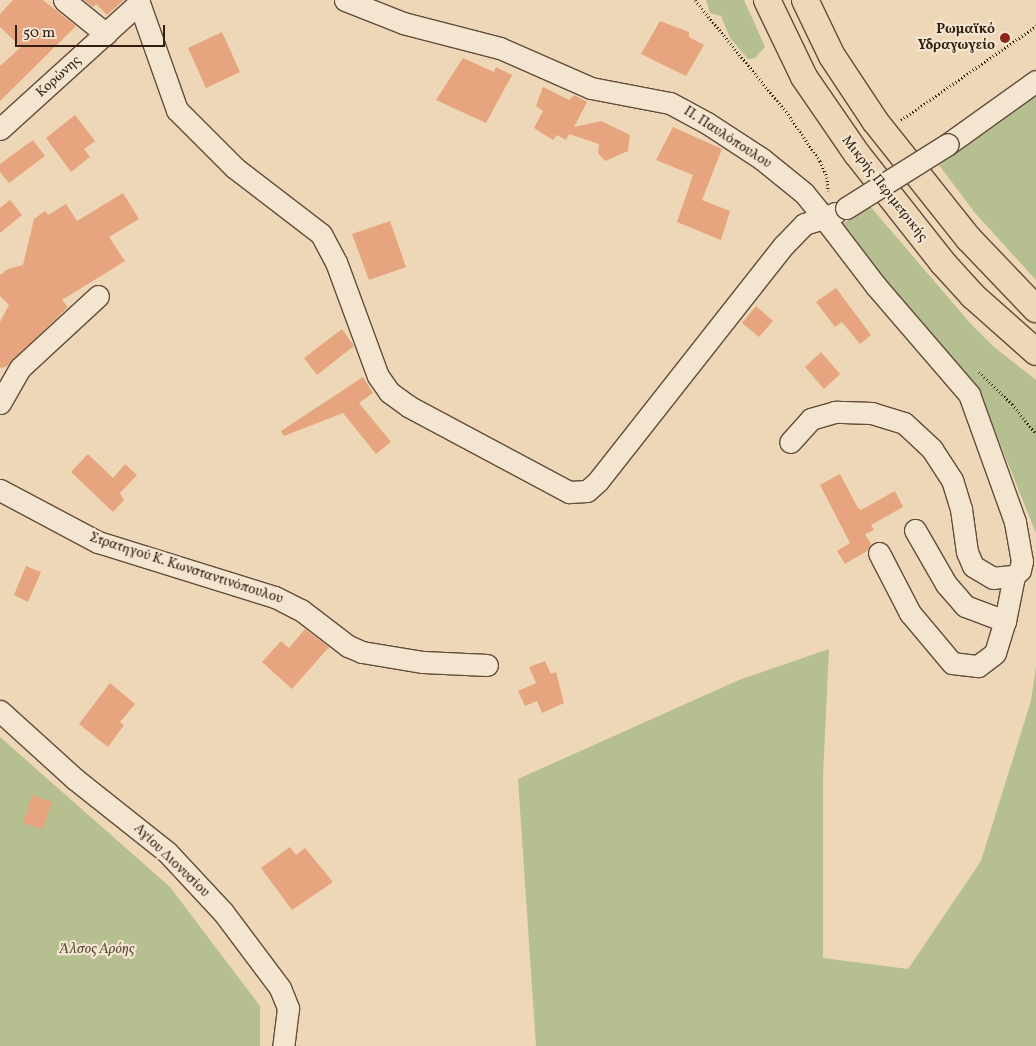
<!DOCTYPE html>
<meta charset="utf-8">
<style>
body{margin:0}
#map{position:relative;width:1036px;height:1046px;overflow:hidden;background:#edd7b6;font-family:Vollkorn,serif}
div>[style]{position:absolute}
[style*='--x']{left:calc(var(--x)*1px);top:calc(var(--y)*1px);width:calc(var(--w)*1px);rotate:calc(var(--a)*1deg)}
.green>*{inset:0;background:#b5bf90}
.building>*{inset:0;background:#e6a57f}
.path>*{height:3px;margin-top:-1.5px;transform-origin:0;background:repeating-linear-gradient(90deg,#341e14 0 1px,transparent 0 3.5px)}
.roads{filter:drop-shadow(1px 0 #624c3c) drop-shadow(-1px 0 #624c3c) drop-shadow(0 1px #624c3c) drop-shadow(0 -1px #624c3c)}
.minor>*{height:21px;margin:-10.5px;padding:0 10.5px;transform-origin:10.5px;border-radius:10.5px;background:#f3e5d0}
.major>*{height:26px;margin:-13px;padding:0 13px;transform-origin:13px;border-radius:13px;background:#edd7b6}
.bridges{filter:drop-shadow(1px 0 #624c3c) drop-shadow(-1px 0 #624c3c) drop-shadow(0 1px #624c3c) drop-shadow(0 -1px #624c3c)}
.minor-bridge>*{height:21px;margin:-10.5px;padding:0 10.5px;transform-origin:10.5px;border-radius:10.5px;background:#f3e5d0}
.dots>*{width:14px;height:14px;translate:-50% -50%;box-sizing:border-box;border:2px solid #f3e5d0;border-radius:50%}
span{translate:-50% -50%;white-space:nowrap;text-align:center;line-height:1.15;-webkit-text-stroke:4.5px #f3e5d0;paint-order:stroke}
.poi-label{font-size:14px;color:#341e14;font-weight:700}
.right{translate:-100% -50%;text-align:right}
.street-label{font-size:14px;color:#341e14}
.park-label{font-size:14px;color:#5b4e39;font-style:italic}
.scale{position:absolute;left:15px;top:25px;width:150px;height:22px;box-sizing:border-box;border:2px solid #341e14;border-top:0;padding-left:6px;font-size:15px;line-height:18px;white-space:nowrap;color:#341e14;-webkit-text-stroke:4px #f3e5d0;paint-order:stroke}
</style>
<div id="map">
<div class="green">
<div style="clip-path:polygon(706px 0,744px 0,765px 47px,755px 58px,748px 59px,730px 38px,721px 16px,710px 13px)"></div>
<div style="clip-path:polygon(1036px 96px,1036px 280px,975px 213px,939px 165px)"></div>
<div style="clip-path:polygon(869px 205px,970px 323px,994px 347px,1036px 380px,1036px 533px,980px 394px,840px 226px)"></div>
<div style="clip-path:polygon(829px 649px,823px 776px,823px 958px,908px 969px,981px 861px,1031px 701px,1036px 666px,1036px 1046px,536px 1046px,518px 779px,739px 680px)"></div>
<div style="clip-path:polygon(0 737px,170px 887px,260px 1006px,260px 1046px,0 1046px)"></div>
</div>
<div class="building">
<div style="clip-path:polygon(13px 0,43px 0,76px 26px,0 101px,0 66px,21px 47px,0 27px,0 14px)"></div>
<div style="clip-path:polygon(84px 0,124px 0,107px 15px,96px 4px,93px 7px)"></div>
<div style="clip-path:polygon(660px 21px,689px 32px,689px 37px,704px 45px,686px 76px,641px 54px)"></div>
<div style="clip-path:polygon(222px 32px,240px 72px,206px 88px,188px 48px)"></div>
<div style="clip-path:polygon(463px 58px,494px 72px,496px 67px,512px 75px,486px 123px,436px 100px)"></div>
<div style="clip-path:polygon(543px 87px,569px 100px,574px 95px,587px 102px,574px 127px,601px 121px,630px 135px,628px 151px,605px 161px,598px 153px,599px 144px,569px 134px,566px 140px,557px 135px,553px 140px,534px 128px,543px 111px,536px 106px)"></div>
<div style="clip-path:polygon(75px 115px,95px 141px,84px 149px,90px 157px,71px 172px,46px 138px)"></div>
<div style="clip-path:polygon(673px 127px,722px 149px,702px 200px,730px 211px,721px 240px,677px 222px,693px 175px,656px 160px)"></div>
<div style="clip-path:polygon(33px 140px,45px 156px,9px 183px,0 172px,0 164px)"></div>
<div style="clip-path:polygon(123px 193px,139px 219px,109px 237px,125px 261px,62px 300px,68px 307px,6px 367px,0 368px,0 322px,9px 305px,0 296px,0 275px,8px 269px,23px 265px,34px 219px,45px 211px,48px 215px,66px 204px,77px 221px)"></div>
<div style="clip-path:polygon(10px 200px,22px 215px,0 233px,0 208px)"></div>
<div style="clip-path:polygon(390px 221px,406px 267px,369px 280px,352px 234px)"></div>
<div style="clip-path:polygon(836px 288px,871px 335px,860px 344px,842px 322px,835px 327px,816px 302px)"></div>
<div style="clip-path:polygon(756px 306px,773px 321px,759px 337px,742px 323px)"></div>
<div style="clip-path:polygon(342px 329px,354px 346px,317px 375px,304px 358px)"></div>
<div style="clip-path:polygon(821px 352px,840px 374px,824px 389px,805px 367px)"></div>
<div style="clip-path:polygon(363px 377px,373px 393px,359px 403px,391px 442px,376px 454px,343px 413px,284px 436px,281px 431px)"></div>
<div style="clip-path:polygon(88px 454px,113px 478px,125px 464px,137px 475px,120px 493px,124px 500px,113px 512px,71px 472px)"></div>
<div style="clip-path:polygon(840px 474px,858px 508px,861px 510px,895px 491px,903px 507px,871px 525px,874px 530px,865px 534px,871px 544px,867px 551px,845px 564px,837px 551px,850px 543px,820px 485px)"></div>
<div style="clip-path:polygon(26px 566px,41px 572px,28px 602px,14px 595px)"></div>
<div style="clip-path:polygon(305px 629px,329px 647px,292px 689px,262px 662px,281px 641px,289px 648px)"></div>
<div style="clip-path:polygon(545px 661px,551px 674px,556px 672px,564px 703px,542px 713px,537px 701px,525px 706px,518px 691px,536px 683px,529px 667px)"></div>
<div style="clip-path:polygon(110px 683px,135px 704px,120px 722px,124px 725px,108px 747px,79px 724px)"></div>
<div style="clip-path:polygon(32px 795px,52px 802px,43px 829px,23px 823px)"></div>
<div style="clip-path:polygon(290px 847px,296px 855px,305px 848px,333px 882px,292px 910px,261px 868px)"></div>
</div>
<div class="path">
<div style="--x:695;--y:0;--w:147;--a:50.8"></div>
<div style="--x:788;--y:114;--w:57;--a:55.8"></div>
<div style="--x:820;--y:161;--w:17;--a:66"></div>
<div style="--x:827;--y:177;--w:14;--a:86"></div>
<div style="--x:901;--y:120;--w:165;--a:-34.8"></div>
<div style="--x:979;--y:372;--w:46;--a:44.1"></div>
<div style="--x:1012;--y:404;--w:38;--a:51"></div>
</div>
<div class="roads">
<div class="minor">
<div style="--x:64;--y:0;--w:54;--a:39"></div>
<div style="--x:138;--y:0;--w:117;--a:70.5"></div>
<div style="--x:177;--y:110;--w:82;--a:45"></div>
<div style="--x:235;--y:168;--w:108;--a:37.5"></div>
<div style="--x:321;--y:234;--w:32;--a:62"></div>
<div style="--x:336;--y:262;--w:121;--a:69.8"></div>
<div style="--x:378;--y:376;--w:19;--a:55"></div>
<div style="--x:389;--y:392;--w:24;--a:36"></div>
<div style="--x:408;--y:406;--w:183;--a:28.1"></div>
<div style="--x:569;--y:492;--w:18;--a:-3"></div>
<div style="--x:587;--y:491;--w:15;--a:-42"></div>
<div style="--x:598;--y:481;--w:300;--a:-51.8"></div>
<div style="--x:784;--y:245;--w:29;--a:-46"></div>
<div style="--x:804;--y:224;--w:21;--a:-17"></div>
<div style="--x:824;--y:218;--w:86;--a:52.6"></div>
<div style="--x:876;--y:286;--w:143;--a:49.3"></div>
<div style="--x:969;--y:394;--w:136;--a:70.2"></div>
<div style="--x:1015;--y:522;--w:40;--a:80"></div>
<div style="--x:1022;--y:561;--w:9;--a:103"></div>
<div style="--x:1020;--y:570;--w:8;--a:135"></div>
<div style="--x:1014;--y:576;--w:21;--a:175"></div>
<div style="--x:993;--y:578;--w:23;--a:-149"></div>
<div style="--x:973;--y:566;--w:15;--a:-113"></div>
<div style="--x:967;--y:552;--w:43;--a:-97.9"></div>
<div style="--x:961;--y:509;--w:30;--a:-107"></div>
<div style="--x:952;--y:480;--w:37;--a:-123"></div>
<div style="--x:932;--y:449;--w:38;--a:-137"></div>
<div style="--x:904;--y:423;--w:34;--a:-163"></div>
<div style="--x:872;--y:413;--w:37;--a:-178"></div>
<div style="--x:835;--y:412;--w:25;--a:164"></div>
<div style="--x:811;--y:419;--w:31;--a:132"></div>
<div style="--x:345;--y:0;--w:62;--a:21.6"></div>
<div style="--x:403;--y:23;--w:100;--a:14.5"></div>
<div style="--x:500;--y:48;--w:99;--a:23.7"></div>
<div style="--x:591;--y:88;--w:80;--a:10.8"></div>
<div style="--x:670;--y:103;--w:42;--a:28.4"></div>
<div style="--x:707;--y:123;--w:66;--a:33.2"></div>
<div style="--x:762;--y:159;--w:54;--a:39"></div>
<div style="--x:804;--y:193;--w:32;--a:51"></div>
<div style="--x:824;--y:218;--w:12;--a:-24"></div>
<div style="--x:0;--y:129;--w:188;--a:-42.2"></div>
<div style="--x:948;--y:144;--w:108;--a:-35.6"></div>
<div style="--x:0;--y:403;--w:40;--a:-60.3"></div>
<div style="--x:20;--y:368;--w:106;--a:-42.7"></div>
<div style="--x:0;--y:490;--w:111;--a:28"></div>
<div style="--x:98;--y:542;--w:185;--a:17.3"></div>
<div style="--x:275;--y:597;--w:29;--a:27"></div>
<div style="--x:301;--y:610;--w:59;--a:37.5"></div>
<div style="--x:348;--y:646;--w:15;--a:23"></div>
<div style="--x:362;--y:652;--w:62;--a:9.3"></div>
<div style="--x:423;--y:662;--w:64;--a:2.7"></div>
<div style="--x:915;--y:530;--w:62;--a:60.1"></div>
<div style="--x:946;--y:584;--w:29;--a:49"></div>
<div style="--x:965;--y:606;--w:43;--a:20.6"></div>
<div style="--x:1005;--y:621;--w:46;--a:-78.7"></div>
<div style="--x:879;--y:553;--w:68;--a:62.7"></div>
<div style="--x:910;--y:613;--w:65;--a:50"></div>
<div style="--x:952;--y:663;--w:26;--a:7"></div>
<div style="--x:978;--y:666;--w:21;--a:-37"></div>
<div style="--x:995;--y:653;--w:34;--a:-73"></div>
<div style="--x:0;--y:711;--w:101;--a:42.2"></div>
<div style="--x:75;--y:779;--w:117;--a:38.4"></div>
<div style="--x:167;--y:852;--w:82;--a:47"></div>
<div style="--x:223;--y:912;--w:95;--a:53.1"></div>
<div style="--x:280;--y:988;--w:22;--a:68"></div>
<div style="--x:288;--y:1008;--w:38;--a:97"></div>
</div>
<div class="major">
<div style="--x:767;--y:0;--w:85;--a:64.3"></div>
<div style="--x:804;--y:77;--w:93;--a:55.5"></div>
<div style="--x:857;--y:154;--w:139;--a:51.7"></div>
<div style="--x:943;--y:263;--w:45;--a:47.7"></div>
<div style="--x:973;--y:296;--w:84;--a:41.6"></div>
<div style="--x:805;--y:0;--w:62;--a:64.3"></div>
<div style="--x:832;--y:56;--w:78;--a:56.5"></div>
<div style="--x:875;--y:121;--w:151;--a:51.5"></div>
<div style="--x:969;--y:239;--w:97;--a:46.3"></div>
</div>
</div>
<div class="bridges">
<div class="minor-bridge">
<div style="--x:846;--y:208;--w:120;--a:-32.1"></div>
</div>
</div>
<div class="dots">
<div style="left:1005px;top:38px;background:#8f2418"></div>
</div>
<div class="poi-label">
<span class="right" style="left:995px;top:38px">Ρωμαϊκό<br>Υδραγωγείο</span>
</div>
<div class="street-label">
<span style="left:59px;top:77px;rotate:-42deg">Κορώνης</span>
<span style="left:727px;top:138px;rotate:33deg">Π. Παυλόπουλου</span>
<span style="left:884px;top:189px;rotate:52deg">Μικρής Περιμετρικής</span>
<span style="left:186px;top:569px;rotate:18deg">Στρατηγού Κ. Κωνσταντινόπουλου</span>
<span style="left:171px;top:861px;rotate:44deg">Αγίου Διονυσίου</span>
</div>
<div class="park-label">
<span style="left:97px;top:950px">Άλσος Αρόης</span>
</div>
<div class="scale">50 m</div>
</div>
